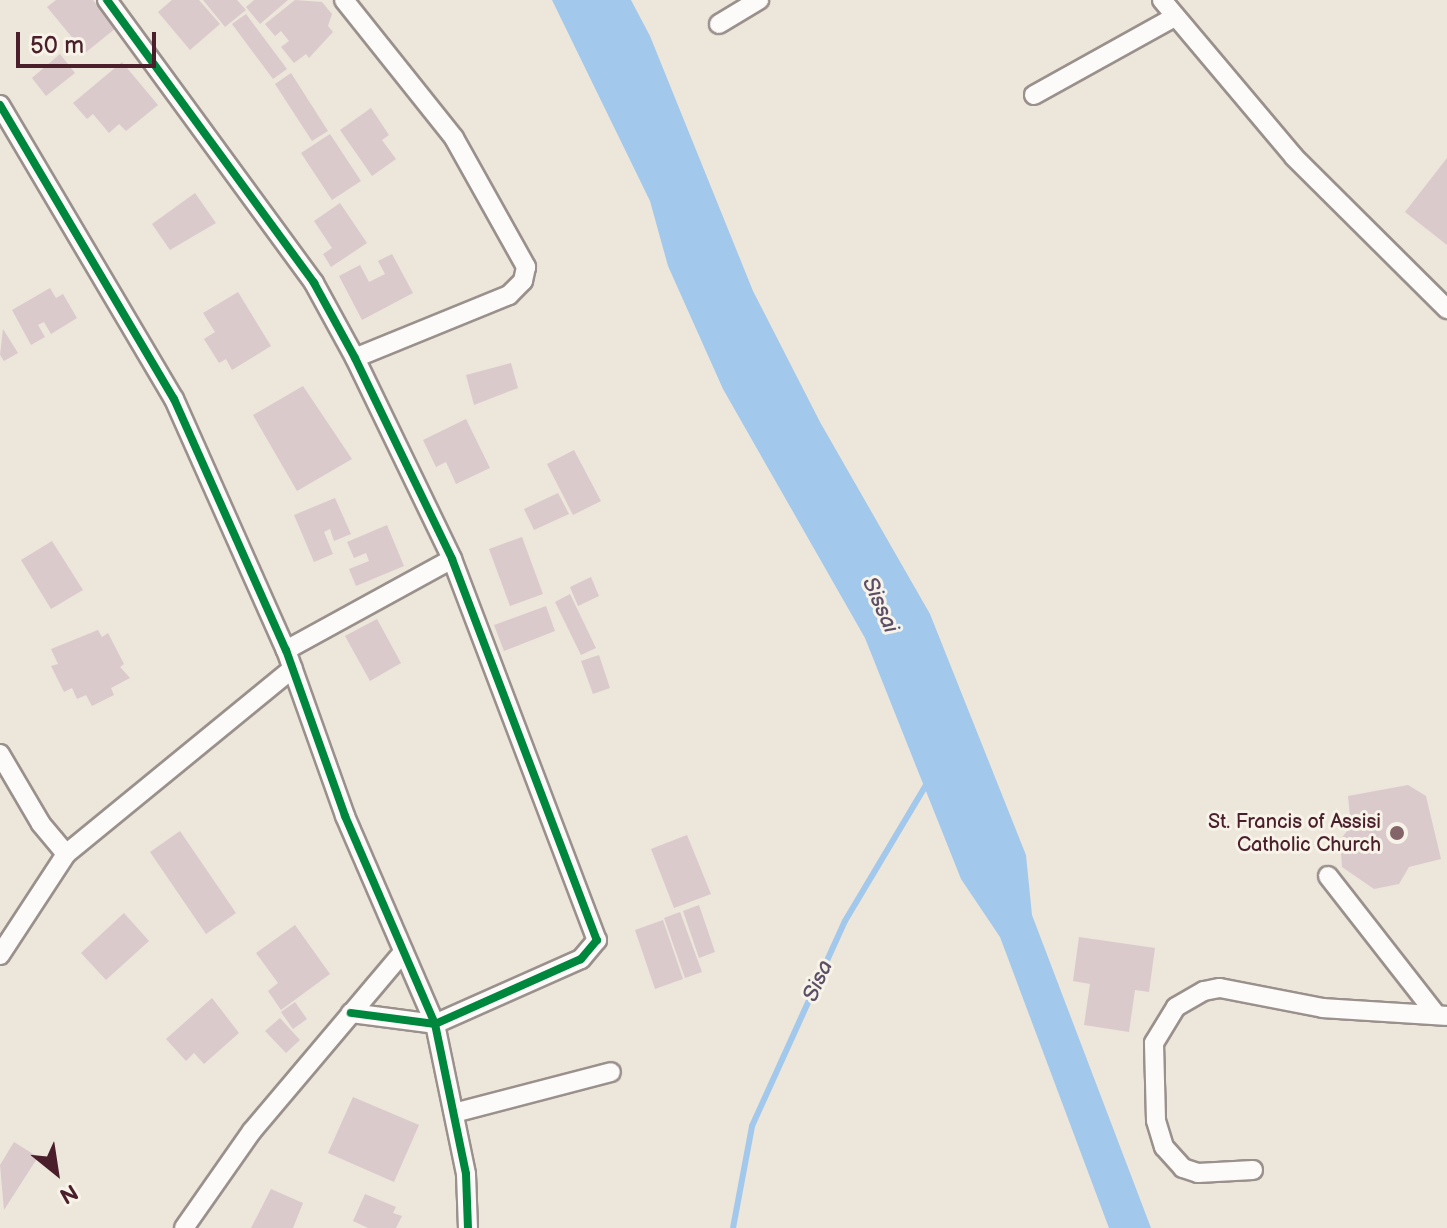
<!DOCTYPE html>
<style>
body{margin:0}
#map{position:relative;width:1447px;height:1228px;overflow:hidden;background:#ede6db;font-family:"Balsamiq Sans",sans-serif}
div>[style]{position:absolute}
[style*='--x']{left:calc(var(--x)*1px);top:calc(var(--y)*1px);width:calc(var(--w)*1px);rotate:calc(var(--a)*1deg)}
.water>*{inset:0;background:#a2c8ec}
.stream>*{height:6px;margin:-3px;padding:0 3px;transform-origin:3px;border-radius:3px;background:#a2c8ec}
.building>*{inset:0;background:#dbcacc}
.roads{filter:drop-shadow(2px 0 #9a908c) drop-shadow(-2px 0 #9a908c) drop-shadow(0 2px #9a908c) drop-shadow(0 -2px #9a908c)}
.minor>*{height:18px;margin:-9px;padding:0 9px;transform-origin:9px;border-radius:9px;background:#fcfbfa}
.cycleway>*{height:8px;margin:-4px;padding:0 4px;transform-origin:4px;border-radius:4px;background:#00873e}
.dots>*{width:22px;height:22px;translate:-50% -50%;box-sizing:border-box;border:4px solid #f7f3e8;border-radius:50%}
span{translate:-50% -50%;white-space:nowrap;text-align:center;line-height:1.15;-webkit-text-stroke:6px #f7f3e8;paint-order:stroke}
.poi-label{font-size:20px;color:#4a1f2b}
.right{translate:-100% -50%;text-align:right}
.water-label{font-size:22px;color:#5b4e67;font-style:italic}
.north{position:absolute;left:16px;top:1132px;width:80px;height:80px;-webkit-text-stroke:6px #f7f3e8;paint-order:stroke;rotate:150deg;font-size:22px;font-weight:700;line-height:32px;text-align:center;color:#4a1f2b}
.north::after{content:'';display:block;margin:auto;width:28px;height:36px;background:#4a1f2b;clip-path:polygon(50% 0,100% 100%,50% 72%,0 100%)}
.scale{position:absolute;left:16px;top:32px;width:140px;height:36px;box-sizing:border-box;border:4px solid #4a1f2b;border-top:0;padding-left:10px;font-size:24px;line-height:28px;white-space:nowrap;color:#4a1f2b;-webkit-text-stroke:6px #f7f3e8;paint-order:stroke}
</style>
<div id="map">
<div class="water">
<div style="clip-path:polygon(552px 0,631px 0,650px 36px,753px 291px,820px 422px,930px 614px,1026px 855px,1032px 915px,1151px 1228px,1109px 1228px,1000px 937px,961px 879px,865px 638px,723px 389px,668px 266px,650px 201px)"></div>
</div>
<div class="stream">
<div style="--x:733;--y:1228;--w:104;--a:-79.4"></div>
<div style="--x:752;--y:1126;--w:225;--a:-65.6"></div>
<div style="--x:845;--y:921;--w:164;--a:-59.2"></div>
</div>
<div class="building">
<div style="clip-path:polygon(56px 0,93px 0,116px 28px,85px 53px,47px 7px)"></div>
<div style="clip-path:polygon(172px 0,199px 0,220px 24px,190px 50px,158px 12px)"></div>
<div style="clip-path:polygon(203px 0,237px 0,246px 10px,225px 27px)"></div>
<div style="clip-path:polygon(254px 0,288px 0,260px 24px,246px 7px)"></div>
<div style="clip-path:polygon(295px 0,322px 2px,332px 14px,328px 26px,333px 32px,309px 58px,306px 54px,294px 63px,281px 47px,289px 41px,281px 31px,275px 36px,265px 24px)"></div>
<div style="clip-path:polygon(246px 14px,287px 69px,273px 79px,232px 24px)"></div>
<div style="clip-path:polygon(60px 54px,75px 73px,46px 96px,32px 78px)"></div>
<div style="clip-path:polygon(122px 62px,158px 105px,126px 131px,119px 124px,109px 133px,93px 114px,87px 119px,73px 103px)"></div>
<div style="clip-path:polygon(291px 73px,328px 131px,312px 141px,275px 84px)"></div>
<div style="clip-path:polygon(371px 108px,389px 135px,382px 140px,396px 159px,372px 176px,340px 130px)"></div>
<div style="clip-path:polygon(330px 134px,361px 181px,332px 200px,301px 153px)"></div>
<div style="clip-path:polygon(1447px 158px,1447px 245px,1405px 212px)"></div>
<div style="clip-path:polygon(195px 193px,216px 223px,170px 250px,152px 224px)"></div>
<div style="clip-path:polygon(340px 203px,367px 243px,331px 267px,323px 254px,332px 248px,314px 221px)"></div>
<div style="clip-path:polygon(392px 254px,413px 293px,362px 320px,339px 276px,360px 265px,369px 282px,385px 274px,378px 261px)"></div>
<div style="clip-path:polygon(50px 288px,56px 298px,63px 294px,77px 318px,51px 334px,44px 322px,38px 325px,45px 337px,31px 345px,12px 310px)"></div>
<div style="clip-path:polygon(238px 292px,271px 346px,232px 370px,226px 359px,219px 363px,204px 339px,215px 332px,203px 313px)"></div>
<div style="clip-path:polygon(3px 329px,18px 353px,4px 361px,0 355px)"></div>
<div style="clip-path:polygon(511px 363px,518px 388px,474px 405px,466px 375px)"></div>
<div style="clip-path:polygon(303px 386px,352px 459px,297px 491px,253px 415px)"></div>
<div style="clip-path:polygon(466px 419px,490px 468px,456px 484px,446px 462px,436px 467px,423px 440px)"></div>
<div style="clip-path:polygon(574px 450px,601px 501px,573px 515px,547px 464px)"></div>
<div style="clip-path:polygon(558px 493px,569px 514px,534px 530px,524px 509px)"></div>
<div style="clip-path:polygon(335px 498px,351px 534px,334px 541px,330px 529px,324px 532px,333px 554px,314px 562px,294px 515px)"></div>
<div style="clip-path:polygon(387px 525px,404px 566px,356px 586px,349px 569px,369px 561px,366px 553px,354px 558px,347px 542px)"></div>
<div style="clip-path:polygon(522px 537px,543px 594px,510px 606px,489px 549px)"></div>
<div style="clip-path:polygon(52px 541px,83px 590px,51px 609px,21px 560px)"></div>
<div style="clip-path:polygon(591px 577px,599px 596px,578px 606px,570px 587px)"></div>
<div style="clip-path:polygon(570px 594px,596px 648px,581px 655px,555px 602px)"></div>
<div style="clip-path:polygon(546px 606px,555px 631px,504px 651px,494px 625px)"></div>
<div style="clip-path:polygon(377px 619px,401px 663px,370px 681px,345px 636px)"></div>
<div style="clip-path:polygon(98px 630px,102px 637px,108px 633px,124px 664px,120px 667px,130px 678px,111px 688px,114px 695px,92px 706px,86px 695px,77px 699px,72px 688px,64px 692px,51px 666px,58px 664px,51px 649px)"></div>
<div style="clip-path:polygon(599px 655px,610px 688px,593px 694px,581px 661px)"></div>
<div style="clip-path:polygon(1408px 785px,1426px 796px,1441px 859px,1409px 867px,1399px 884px,1374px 889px,1342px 867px,1340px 840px,1351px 826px,1348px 796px)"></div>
<div style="clip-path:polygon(180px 831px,236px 913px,206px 934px,150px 852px)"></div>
<div style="clip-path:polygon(687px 835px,711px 894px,674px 908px,651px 849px)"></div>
<div style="clip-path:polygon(699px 905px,715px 952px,699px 958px,683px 911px)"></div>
<div style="clip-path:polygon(680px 912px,702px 972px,685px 978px,664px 918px)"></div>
<div style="clip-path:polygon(124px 913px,149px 941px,106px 980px,81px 953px)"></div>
<div style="clip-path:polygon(663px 920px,683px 979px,655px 989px,635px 930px)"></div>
<div style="clip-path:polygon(295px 925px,330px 974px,281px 1010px,268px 991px,278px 983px,256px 953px)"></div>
<div style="clip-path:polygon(1079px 937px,1155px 948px,1149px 992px,1135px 990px,1129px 1032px,1084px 1025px,1090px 984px,1073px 981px)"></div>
<div style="clip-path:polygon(212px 998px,239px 1033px,204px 1064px,194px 1053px,186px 1061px,166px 1039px)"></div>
<div style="clip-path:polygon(295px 1002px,307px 1019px,293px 1029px,281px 1012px)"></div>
<div style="clip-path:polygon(280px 1018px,300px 1040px,286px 1053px,265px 1031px)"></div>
<div style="clip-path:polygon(353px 1097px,419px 1125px,394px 1182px,328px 1153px)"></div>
<div style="clip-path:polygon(14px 1142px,38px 1157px,4px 1210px,0 1165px)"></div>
<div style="clip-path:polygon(271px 1189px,303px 1203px,293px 1228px,251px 1228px)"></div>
<div style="clip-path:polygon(365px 1194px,396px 1207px,393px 1213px,402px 1216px,396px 1228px,368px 1228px,353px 1221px)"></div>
</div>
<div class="roads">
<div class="minor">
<div style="--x:107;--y:0;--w:351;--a:53.8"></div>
<div style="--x:314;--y:283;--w:85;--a:61.3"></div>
<div style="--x:355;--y:358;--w:223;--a:64.2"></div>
<div style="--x:452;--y:559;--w:408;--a:69.2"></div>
<div style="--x:597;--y:940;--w:25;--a:130"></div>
<div style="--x:581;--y:959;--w:160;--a:156"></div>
<div style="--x:435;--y:1024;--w:85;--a:-172.5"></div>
<div style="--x:344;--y:0;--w:176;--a:51.4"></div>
<div style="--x:454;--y:138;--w:148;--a:60.8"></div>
<div style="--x:526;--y:267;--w:14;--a:102"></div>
<div style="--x:523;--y:281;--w:20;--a:135"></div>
<div style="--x:509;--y:295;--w:166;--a:157.8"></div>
<div style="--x:1162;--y:0;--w:205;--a:49.9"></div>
<div style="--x:1294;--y:157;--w:216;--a:44.8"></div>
<div style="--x:719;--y:24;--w:47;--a:-31"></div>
<div style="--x:1034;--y:95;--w:161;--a:-29"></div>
<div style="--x:0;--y:105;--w:342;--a:59.4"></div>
<div style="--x:174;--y:399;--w:275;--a:66"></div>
<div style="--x:286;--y:650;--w:176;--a:70.4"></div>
<div style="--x:345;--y:816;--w:227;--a:66.6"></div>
<div style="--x:435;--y:1024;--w:153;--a:78.3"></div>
<div style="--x:466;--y:1174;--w:54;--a:87.9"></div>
<div style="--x:286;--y:650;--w:189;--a:-28.7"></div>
<div style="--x:0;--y:754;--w:81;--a:59.6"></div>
<div style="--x:41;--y:824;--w:39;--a:50"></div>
<div style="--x:1328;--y:876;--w:174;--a:52"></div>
<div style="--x:0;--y:955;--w:121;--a:-56.8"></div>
<div style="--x:66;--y:854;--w:293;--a:-39.3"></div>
<div style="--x:454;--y:1113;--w:162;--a:-14.6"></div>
<div style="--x:1253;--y:1170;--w:55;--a:176.9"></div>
<div style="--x:1198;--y:1173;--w:16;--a:-162"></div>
<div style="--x:1183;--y:1168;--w:28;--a:-132"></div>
<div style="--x:1164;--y:1147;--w:28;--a:-107"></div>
<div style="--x:1156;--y:1120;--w:77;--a:-91.5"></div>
<div style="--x:1154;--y:1043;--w:42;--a:-58.6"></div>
<div style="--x:1176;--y:1007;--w:32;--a:-30"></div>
<div style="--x:1204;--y:991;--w:16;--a:-11"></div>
<div style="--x:1220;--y:988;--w:105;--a:11"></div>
<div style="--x:1323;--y:1008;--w:124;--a:3.7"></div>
<div style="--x:184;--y:1228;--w:118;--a:-55"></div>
<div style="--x:252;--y:1131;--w:234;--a:-49.8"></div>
</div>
</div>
<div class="cycleway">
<div style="--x:107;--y:0;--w:351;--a:53.8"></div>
<div style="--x:314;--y:283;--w:85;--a:61.3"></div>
<div style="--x:355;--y:358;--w:223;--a:64.2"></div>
<div style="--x:452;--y:559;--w:408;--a:69.2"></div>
<div style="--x:597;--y:940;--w:25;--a:130"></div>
<div style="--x:581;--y:959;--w:160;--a:156"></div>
<div style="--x:435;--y:1024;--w:85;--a:-172.5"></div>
<div style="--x:0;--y:105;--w:342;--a:59.4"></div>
<div style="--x:174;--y:399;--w:275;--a:66"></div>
<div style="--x:286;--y:650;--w:176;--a:70.4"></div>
<div style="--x:345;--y:816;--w:227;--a:66.6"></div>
<div style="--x:435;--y:1024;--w:153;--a:78.3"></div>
<div style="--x:466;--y:1174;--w:54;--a:87.9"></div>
</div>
<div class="dots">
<div style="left:1397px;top:833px;background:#836569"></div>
</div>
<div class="poi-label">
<span class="right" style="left:1381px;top:834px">St. Francis of Assisi<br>Catholic Church</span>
</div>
<div class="water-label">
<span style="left:880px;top:605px;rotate:66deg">Sissai</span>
<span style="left:818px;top:981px;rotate:-66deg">Sisa</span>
</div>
<div class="north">N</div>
<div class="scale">50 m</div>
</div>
